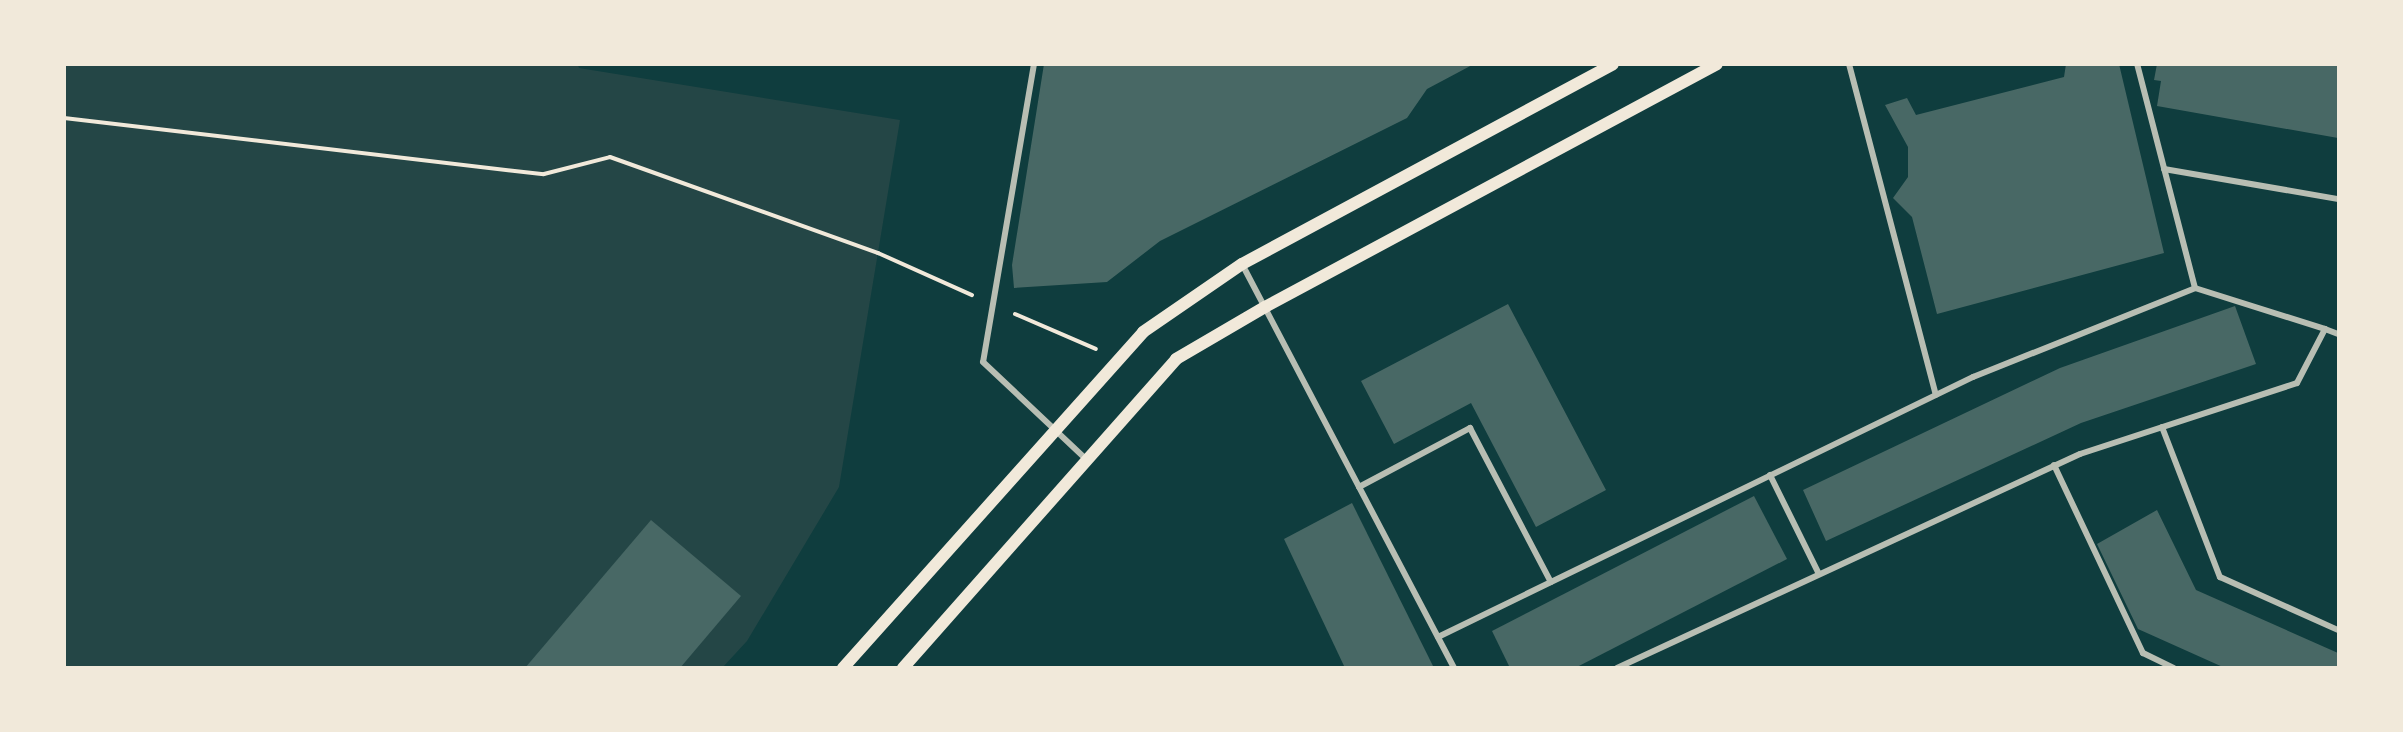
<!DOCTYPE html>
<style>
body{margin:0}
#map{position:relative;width:2403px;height:732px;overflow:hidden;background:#0f3d3e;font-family:Barlow,sans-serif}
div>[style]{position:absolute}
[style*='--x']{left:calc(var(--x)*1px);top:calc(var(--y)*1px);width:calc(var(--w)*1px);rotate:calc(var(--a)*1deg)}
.green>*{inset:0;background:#244646}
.building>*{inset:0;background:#486865}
.path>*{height:4px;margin:-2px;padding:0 2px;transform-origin:2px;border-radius:2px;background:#f1e9da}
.minor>*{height:6px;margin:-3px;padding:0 3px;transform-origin:3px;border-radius:3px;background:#b8beb3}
.secondary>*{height:12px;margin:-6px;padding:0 6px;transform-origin:6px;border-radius:6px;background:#f1e9da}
span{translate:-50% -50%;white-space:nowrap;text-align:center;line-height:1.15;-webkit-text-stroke:6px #f1e9da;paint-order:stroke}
.frame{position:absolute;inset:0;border:66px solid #f1e9da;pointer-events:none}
</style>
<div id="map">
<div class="green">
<div style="clip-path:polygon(64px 65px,578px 65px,579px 68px,900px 120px,839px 487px,747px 641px,723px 667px,65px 667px)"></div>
</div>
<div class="building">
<div style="clip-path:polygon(1044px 64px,1474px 64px,1427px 89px,1407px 118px,1160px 241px,1107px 282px,1014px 288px,1012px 265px)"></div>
<div style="clip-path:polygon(2066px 64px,2119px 64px,2164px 253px,1937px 314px,1912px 217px,1893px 198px,1908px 177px,1908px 147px,1885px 105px,1907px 98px,1916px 115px,2064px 77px)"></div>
<div style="clip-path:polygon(2157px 64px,2338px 64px,2338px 138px,2157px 106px,2161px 81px,2154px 80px)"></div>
<div style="clip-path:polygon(1508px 304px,1606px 490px,1536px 527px,1471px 403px,1394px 444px,1361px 381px)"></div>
<div style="clip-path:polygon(2235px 306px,2256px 364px,2081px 423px,1826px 541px,1803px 490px,2060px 368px)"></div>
<div style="clip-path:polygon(1754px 496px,1787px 559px,1575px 668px,1510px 668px,1492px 631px)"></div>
<div style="clip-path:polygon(1352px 503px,1434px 668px,1345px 668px,1284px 539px)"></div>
<div style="clip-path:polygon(2157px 510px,2196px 590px,2338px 653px,2338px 668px,2225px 668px,2138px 629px,2097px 544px)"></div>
<div style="clip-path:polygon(651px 520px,741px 596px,680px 668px,525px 668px)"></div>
</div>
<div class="path">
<div style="--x:64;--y:118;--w:483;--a:6.7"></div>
<div style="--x:544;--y:174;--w:68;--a:-14.4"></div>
<div style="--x:610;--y:157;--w:285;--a:19.7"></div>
<div style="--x:878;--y:253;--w:103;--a:24.1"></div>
<div style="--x:1015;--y:314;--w:88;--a:23.4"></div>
</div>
<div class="minor">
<div style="--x:1034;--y:64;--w:302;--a:99.7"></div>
<div style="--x:983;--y:362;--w:143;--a:43.3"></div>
<div style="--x:1849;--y:64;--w:342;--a:75.3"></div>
<div style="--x:2164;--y:169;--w:177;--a:9.8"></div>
<div style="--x:1242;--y:264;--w:456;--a:62.3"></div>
<div style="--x:2195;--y:288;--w:136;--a:17.5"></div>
<div style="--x:2162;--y:427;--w:161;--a:68.9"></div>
<div style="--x:2220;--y:577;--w:129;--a:24.2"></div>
<div style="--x:2054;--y:465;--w:208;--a:64.7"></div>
<div style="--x:2143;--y:653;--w:34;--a:26"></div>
<div style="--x:1770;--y:475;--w:110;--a:63.7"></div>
<div style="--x:1359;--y:487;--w:126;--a:-28"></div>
<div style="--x:1470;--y:428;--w:174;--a:62.3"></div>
<div style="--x:1438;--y:637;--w:595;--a:-25.92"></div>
<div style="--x:1973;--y:377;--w:239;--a:-21.8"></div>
<div style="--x:2195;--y:288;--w:231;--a:-104.5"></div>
<div style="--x:1617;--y:668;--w:510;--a:-24.81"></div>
<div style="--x:2080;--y:454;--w:228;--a:-18.1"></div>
<div style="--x:2297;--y:383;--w:61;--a:-62.6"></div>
<div style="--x:2325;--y:329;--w:14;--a:21"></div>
</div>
<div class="secondary">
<div style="--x:843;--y:668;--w:450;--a:-48.2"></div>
<div style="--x:1143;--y:332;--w:120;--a:-34.5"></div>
<div style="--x:1242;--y:264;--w:421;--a:-28.3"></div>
<div style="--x:903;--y:668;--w:412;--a:-48.5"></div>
<div style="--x:1176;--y:359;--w:103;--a:-30.3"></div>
<div style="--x:1265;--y:307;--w:513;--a:-28.26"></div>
</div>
<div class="frame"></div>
</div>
